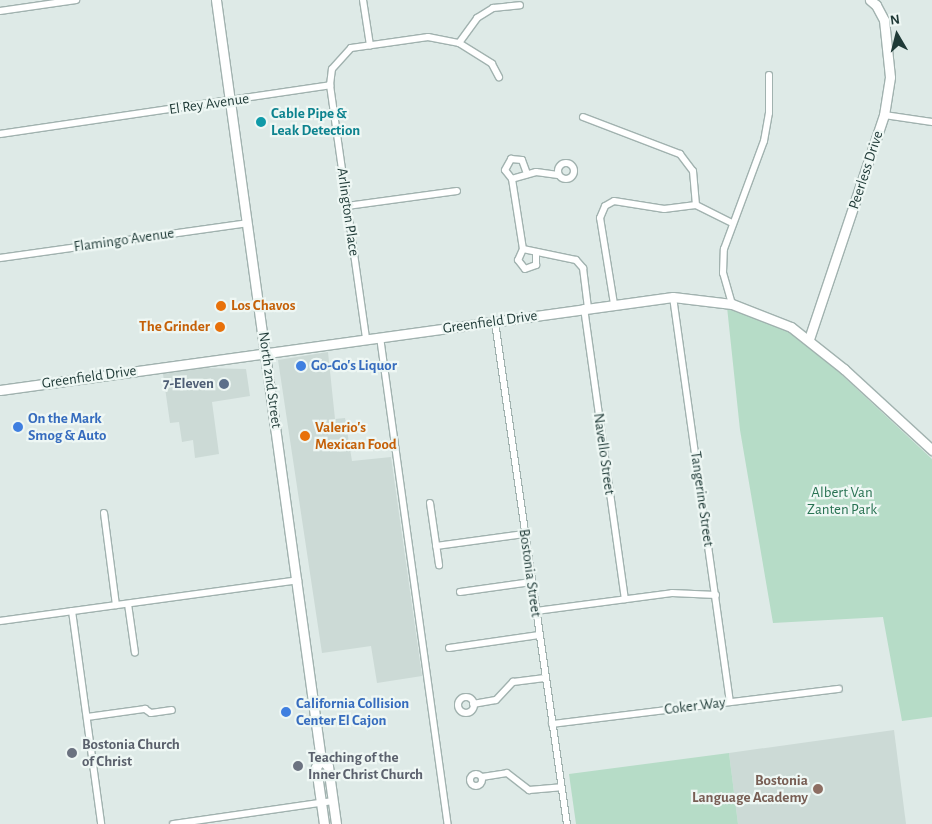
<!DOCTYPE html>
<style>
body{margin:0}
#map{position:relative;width:932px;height:824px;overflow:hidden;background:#deeae7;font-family:"Alegreya Sans",sans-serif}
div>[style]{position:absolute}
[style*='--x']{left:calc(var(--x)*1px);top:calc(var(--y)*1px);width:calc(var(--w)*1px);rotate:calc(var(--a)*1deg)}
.built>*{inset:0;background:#ccdad6}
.green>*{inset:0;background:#b6dcc7}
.roads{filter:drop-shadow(1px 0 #a1b2af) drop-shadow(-1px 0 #a1b2af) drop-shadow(0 1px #a1b2af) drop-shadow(0 -1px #a1b2af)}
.minor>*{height:6px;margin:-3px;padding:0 3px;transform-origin:3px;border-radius:3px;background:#fff}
.minor>.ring{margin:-3px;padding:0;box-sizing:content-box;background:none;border:6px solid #fff;border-radius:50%}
.tertiary>*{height:9px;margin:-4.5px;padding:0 4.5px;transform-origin:4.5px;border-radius:4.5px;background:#fff}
.secondary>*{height:9px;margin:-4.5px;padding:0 4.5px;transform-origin:4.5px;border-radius:4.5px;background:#fff}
.dots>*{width:14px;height:14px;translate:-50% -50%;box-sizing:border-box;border:2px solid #eef7f4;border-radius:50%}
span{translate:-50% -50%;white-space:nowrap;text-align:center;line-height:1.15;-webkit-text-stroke:4.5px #eef7f4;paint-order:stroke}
.street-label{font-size:15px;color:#1f3a37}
.culture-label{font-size:15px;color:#0d838f;font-weight:700}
.left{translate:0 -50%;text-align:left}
.food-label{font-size:15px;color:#c56008;font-weight:700}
.right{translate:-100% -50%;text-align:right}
.shop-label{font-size:15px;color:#366cbe;font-weight:700}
.service-label{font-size:15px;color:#4e5e75;font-weight:700}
.park-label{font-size:15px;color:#287252}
.worship-label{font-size:15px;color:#5b616d;font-weight:700}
.education-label{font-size:15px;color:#785e54;font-weight:700}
.north{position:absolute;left:872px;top:10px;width:50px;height:50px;-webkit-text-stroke:4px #eef7f4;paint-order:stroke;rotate:352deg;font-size:14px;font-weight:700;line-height:20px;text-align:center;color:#1f3a37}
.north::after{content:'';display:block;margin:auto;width:18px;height:22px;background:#1f3a37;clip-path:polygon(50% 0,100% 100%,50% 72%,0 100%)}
</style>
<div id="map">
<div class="built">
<div style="clip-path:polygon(328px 352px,335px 419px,345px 418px,352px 461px,391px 457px,422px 676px,377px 683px,371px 646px,322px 653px,278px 360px)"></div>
<div style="clip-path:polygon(202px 368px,246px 369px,250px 396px,212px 402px,219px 454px,195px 458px,193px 440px,182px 442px,179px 422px,170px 423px,163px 374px)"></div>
<div style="clip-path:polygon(894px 730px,906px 824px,738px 824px,729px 753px)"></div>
</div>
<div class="green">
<div style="clip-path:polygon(727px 307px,788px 331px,814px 349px,932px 459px,932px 717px,902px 721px,883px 617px,773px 623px,740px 430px)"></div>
<div style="clip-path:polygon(729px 753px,738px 824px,576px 824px,569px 774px)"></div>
</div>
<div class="roads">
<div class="minor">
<div style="--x:363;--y:0;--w:46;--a:81.2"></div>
<div style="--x:0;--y:11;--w:77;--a:-8.2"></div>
<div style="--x:459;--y:43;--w:31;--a:-54"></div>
<div style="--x:477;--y:18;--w:19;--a:-32"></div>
<div style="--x:493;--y:8;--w:27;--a:-6"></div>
<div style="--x:884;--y:115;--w:49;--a:8.3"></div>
<div style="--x:583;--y:117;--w:104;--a:20.9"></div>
<div style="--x:680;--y:154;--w:21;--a:53"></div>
<div style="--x:693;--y:171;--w:34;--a:85"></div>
<div style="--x:696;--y:205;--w:40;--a:26.6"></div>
<div style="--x:0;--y:134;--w:334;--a:-8.4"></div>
<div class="ring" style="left:558px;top:163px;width:10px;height:10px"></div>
<div style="--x:558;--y:175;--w:22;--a:-172"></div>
<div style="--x:536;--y:172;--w:25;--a:164"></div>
<div style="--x:512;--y:179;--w:71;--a:81.1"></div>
<div style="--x:523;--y:249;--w:54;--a:11.7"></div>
<div style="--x:576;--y:260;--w:11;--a:49"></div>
<div style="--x:583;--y:268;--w:40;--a:82.9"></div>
<div style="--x:512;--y:179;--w:11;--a:-128"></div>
<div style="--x:505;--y:170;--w:13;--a:-61"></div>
<div style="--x:511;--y:159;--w:11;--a:5"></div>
<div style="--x:522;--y:160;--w:15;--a:70"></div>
<div style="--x:347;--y:206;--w:111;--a:-7.8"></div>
<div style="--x:523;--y:249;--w:12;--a:114"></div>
<div style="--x:518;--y:260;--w:11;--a:52"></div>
<div style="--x:525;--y:269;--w:12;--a:-20"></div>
<div style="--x:536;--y:265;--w:13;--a:-90"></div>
<div style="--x:0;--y:258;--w:250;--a:-8"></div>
<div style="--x:673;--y:297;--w:409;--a:82"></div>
<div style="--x:614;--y:304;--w:87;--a:-99.2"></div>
<div style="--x:600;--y:218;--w:13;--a:-67"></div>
<div style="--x:605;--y:206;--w:10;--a:-29"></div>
<div style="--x:614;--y:201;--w:51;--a:9.1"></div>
<div style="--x:664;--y:209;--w:32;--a:-7"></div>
<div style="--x:732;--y:304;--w:32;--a:-106"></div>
<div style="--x:723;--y:273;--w:24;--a:-88"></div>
<div style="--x:724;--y:249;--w:115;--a:-69.7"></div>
<div style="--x:764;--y:141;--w:28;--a:-80"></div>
<div style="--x:769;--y:113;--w:38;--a:-90"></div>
<div style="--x:584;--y:308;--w:294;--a:82"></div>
<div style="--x:495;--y:322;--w:507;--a:81.84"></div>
<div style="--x:380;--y:337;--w:492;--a:82.1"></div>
<div style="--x:366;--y:338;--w:256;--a:-98.1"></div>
<div style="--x:330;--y:85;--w:16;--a:-83"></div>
<div style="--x:332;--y:69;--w:28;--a:-48"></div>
<div style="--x:351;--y:48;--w:78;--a:-8.1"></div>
<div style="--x:428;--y:37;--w:32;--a:11"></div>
<div style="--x:459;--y:43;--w:39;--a:32"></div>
<div style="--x:492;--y:64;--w:15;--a:62"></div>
<div style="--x:430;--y:503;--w:63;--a:81.7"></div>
<div style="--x:104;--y:513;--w:93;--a:82.6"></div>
<div style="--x:436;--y:546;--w:89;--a:-7.8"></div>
<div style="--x:460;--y:592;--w:72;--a:-8"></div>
<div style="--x:128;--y:604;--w:49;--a:81.9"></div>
<div style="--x:72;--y:611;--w:215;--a:82.2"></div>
<div style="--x:536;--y:611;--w:137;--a:-7.5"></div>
<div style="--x:672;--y:593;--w:44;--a:2.6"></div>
<div style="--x:0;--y:621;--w:301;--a:-7.8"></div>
<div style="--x:449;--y:648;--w:91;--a:-8.2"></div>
<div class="ring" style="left:458px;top:697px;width:10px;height:10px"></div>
<div style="--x:473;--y:704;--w:23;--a:-10"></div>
<div style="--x:496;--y:700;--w:25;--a:-47"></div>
<div style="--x:513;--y:682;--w:32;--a:-7"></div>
<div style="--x:87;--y:717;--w:59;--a:-7.9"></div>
<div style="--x:145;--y:709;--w:7;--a:34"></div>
<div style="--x:151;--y:713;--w:21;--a:-8"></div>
<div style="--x:552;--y:724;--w:289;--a:-7"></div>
<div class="ring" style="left:470px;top:774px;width:6px;height:6px"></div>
<div style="--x:482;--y:777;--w:25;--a:-9"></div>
<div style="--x:507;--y:773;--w:28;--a:38"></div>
<div style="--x:529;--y:790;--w:32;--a:-5"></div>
<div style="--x:173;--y:824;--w:162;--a:-8.2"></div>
</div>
<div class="tertiary">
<div style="--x:809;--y:339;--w:236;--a:-71.5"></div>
<div style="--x:884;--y:115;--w:38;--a:-81"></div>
<div style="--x:890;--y:77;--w:57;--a:-96"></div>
<div style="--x:884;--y:20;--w:17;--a:-118"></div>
<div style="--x:876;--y:5;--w:8;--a:-140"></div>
</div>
<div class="secondary">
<div style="--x:216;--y:0;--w:767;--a:82.13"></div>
<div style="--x:321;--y:760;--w:9;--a:41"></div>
<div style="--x:328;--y:766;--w:59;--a:82.1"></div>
<div style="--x:0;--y:390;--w:679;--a:-7.87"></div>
<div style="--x:673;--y:297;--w:59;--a:6.8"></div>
<div style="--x:732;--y:304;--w:63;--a:21.3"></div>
<div style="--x:791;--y:327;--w:68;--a:38.4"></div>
<div style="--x:844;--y:369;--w:120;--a:42.6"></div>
<div style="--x:321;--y:760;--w:9;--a:126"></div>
<div style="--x:316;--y:767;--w:58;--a:82"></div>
</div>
</div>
<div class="dots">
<div style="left:261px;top:122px;background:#0f9aa8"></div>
<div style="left:221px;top:306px;background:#e8710a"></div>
<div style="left:220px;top:327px;background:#e8710a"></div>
<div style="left:301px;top:366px;background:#3f7fe0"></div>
<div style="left:224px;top:384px;background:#5c6f8a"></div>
<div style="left:18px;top:427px;background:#3f7fe0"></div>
<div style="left:305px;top:436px;background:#e8710a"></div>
<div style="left:286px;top:712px;background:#3f7fe0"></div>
<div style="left:72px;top:753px;background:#6b7280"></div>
<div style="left:298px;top:766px;background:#6b7280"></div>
<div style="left:818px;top:789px;background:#8d6e63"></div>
</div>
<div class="street-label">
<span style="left:209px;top:104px;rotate:-8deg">El Rey Avenue</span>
<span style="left:866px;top:170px;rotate:-72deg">Peerless Drive</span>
<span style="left:348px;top:212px;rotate:82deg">Arlington Place</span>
<span style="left:124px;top:240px;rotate:-8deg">Flamingo Avenue</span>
<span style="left:490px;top:322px;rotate:-8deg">Greenfield Drive</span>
<span style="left:89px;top:377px;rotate:-8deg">Greenfield Drive</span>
<span style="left:270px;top:380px;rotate:82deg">North 2nd Street</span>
<span style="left:604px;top:454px;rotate:82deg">Navello Street</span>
<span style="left:702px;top:499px;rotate:82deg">Tangerine Street</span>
<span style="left:530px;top:573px;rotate:82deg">Bostonia Street</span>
<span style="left:695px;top:706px;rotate:-7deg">Coker Way</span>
</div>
<div class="culture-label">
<span class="left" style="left:271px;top:122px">Cable Pipe &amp;<br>Leak Detection</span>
</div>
<div class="food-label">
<span class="left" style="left:231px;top:306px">Los Chavos</span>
<span class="right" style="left:210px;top:327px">The Grinder</span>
<span class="left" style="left:315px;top:436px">Valerio's<br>Mexican Food</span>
</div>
<div class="shop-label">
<span class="left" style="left:311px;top:366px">Go-Go's Liquor</span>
<span class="left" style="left:28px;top:427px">On the Mark<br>Smog &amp; Auto</span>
<span class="left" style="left:296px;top:712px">California Collision<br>Center El Cajon</span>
</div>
<div class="service-label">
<span class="right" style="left:214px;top:384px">7-Eleven</span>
</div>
<div class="park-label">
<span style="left:842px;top:501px">Albert Van<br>Zanten Park</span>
</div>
<div class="worship-label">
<span class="left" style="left:82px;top:753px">Bostonia Church<br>of Christ</span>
<span class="left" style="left:308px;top:766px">Teaching of the<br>Inner Christ Church</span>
</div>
<div class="education-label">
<span class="right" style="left:808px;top:789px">Bostonia<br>Language Academy</span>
</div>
<div class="north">N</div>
</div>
